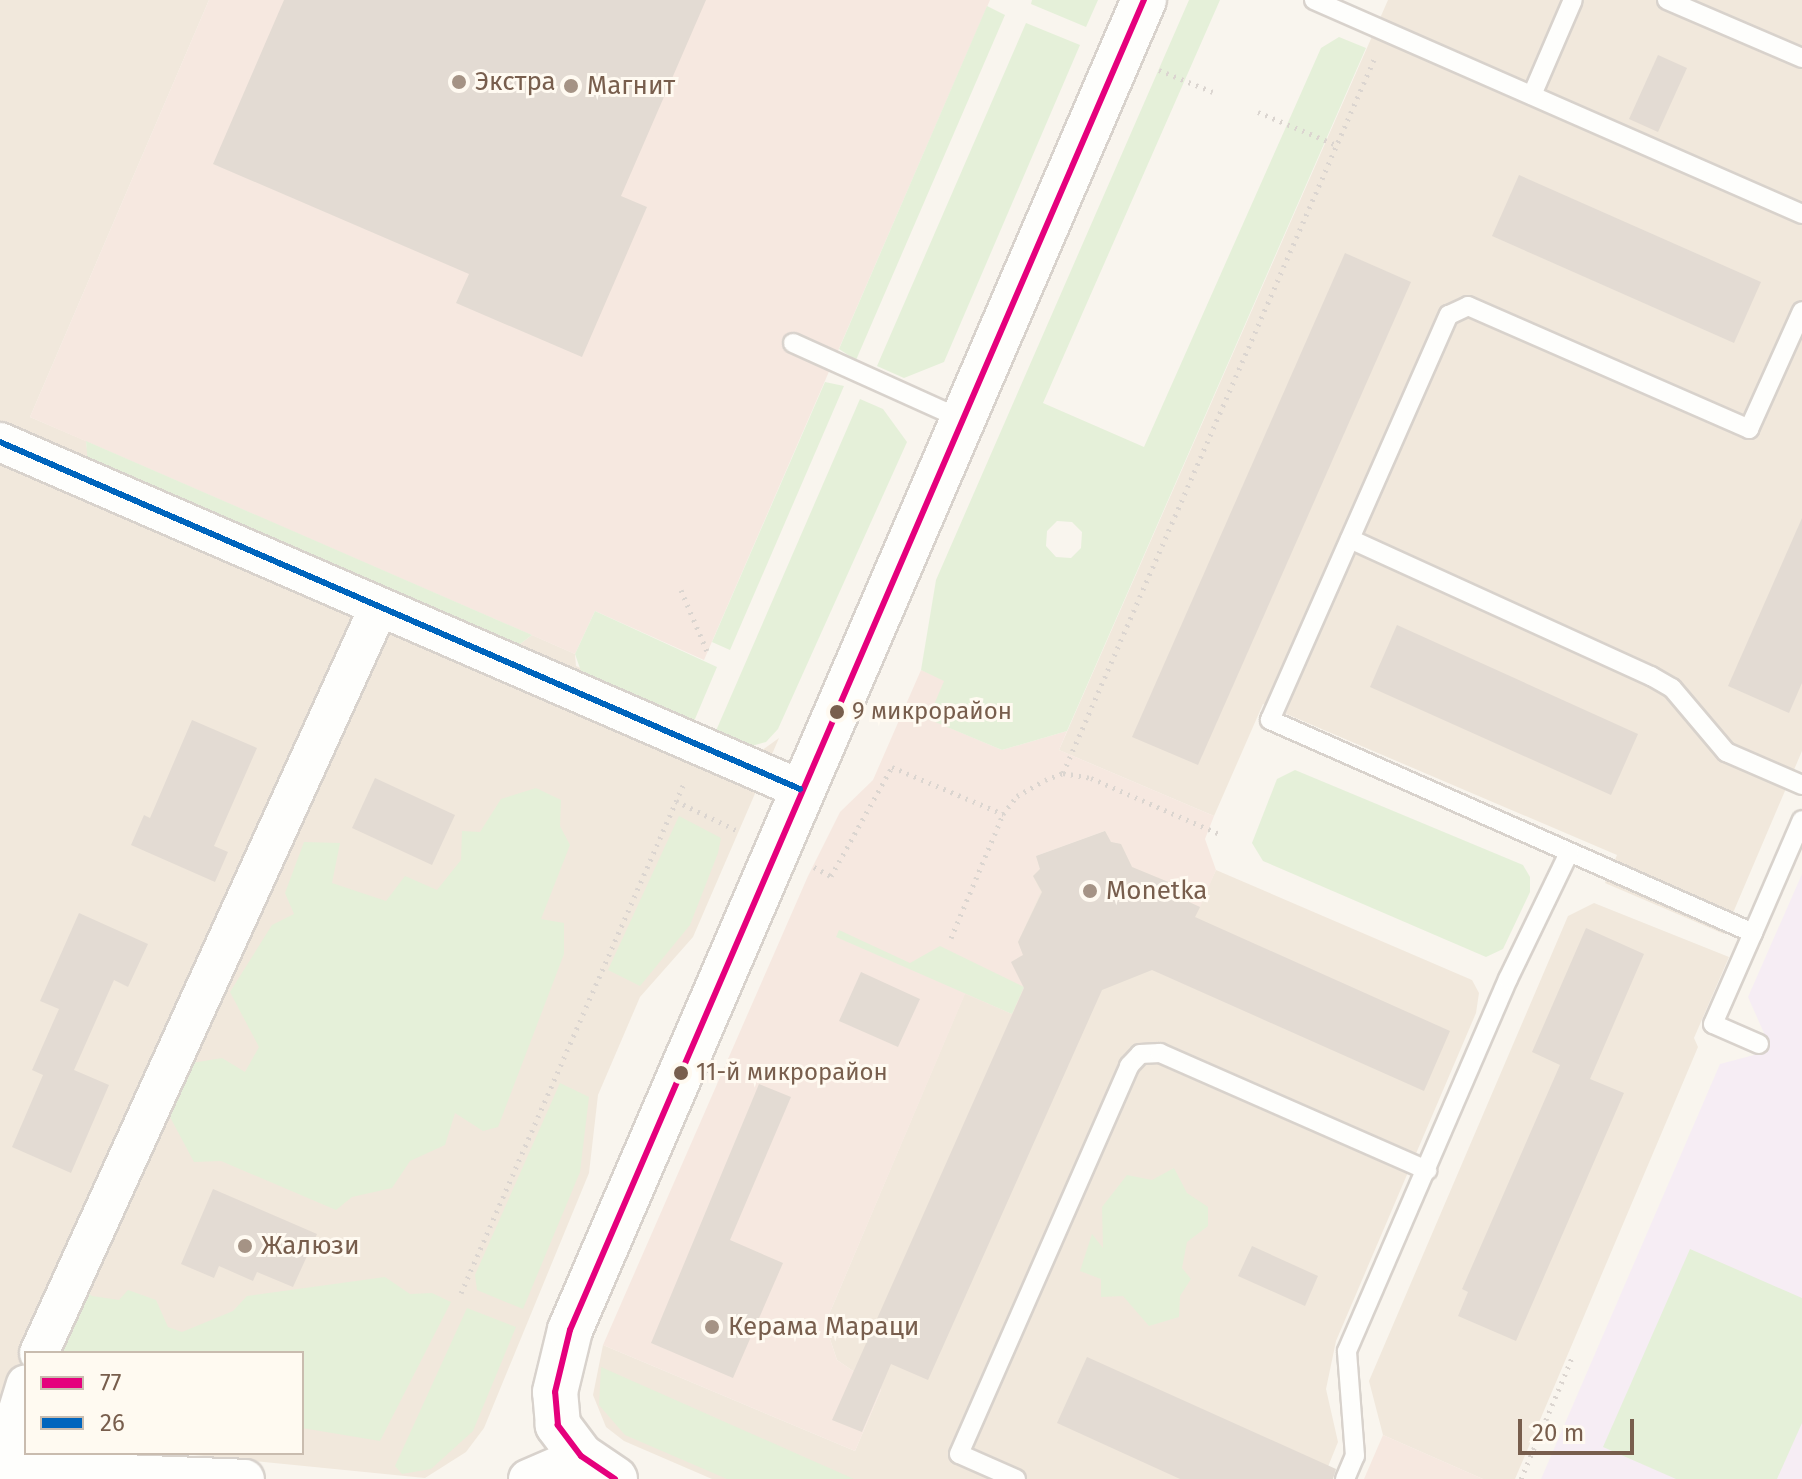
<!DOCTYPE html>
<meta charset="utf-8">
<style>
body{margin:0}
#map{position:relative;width:1802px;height:1479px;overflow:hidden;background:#f9f5ee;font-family:"Fira Sans",sans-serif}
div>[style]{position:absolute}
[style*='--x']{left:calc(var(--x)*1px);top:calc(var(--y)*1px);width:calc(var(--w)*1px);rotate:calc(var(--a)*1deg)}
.residential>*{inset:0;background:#f1e8dc}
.commercial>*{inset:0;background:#f6e8e0}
.education>*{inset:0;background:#f6edf4}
.green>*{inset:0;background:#e5f0d9}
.building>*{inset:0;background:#e3dbd3}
.path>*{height:5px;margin-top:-2.5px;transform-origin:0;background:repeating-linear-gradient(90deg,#dbd5d0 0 2px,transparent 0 8px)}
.roads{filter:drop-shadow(2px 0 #d8d2cc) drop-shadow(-2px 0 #d8d2cc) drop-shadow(0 2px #d8d2cc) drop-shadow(0 -2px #d8d2cc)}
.lane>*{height:18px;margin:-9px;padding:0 9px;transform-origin:9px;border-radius:9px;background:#fefefc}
.street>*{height:38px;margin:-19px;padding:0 19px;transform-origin:19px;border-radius:19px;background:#fefefc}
.secondary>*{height:44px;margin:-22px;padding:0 22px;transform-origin:22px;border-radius:22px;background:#fefefc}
.bus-1>*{height:6px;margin:-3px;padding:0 3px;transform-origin:3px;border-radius:3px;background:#e5007d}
.bus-2>*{height:6px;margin:-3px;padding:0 3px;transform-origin:3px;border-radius:3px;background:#0065bd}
.dots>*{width:22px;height:22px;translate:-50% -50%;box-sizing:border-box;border:4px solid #fffaf1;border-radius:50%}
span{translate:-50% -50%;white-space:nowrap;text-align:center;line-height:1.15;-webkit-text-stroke:6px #fffaf1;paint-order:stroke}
.bus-label{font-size:24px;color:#785e4d}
.left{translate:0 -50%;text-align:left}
.poi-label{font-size:26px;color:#785e4d}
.legend{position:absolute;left:24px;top:1351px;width:280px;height:104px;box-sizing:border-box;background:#fffaf1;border:2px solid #c9bcaf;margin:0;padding:10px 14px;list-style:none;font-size:24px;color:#785e4d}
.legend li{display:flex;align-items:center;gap:16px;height:40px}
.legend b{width:40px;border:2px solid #c9bcaf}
.scale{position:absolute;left:1518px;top:1419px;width:116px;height:36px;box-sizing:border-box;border:4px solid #785e4d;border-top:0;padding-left:10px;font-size:24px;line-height:28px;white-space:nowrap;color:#785e4d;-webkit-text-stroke:6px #fffaf1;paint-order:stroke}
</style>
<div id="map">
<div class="residential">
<div style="clip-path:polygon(0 0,209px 0,30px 417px,86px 441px,89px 465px,512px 650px,532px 635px,575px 654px,576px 666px,757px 754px,779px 738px,693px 937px,640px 997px,598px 1095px,589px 1173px,484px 1428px,466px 1452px,425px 1478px,174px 1453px,302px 1453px,302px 1353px,26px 1353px,26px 1443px,0 1444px)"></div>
<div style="clip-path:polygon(1388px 0,1802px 0,1802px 751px,1724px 934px,1605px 883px,1617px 855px,1263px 704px,1214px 816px,1059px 750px)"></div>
<div style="clip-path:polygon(1105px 831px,1199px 906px,1216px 870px,1472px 980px,1479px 993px,1476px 1013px,1336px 1341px,1326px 1389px,1338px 1442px,1323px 1479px,712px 1479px,624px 1441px,606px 1427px,593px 1395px,603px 1345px,855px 1451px,881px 1390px,837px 1360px,825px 1324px,965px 993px,1012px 1014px,1011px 962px,1036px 856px)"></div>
<div style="clip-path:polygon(1594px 903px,1729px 957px,1694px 1038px,1698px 1047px,1515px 1479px,1483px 1479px,1383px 1435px,1369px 1381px,1568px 916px)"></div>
</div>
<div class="commercial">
<div style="clip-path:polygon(209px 0,990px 0,704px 660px,595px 611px,575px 654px,30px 417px)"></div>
<div style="clip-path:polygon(921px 670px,945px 680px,929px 719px,1002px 750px,1067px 731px,1059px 750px,1214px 816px,1205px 839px,1216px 870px,1200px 907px,1181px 898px,1178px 886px,1132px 867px,1121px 844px,1111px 842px,1105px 831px,1036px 856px,1040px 869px,1033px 876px,1041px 892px,1018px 942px,1023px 955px,1011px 962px,1024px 987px,1012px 1014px,965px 994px,825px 1324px,837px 1360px,881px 1390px,855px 1451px,603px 1345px,808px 876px,840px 812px,873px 780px)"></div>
<div style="clip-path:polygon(1383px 1435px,1483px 1479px,1364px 1479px)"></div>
</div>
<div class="education">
<div style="clip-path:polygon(1802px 874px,1802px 1479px,1541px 1479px,1720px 1064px,1754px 1055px,1764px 1033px,1748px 997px)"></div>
</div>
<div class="green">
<div style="clip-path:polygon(1032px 0,1098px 0,1086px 27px,1031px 4px)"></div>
<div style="clip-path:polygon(evenodd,1189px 0,1220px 0,1043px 403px,1144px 447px,1321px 48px,1339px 37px,1366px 48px,1067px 731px,1002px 750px,928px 719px,944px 681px,921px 670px,936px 580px,1189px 0,1057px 521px,1072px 522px,1082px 532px,1081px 548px,1071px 558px,1056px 557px,1046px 546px,1047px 531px,1057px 521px)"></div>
<div style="clip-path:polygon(987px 6px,1005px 15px,856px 360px,839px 349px)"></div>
<div style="clip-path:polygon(1026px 23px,1080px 45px,944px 362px,904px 378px,877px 366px)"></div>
<div style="clip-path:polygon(825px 382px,844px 386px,730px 650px,712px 642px)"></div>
<div style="clip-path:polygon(860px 399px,883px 409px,907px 442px,778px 729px,766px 742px,748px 747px,715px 733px)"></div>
<div style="clip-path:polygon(86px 441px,532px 635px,512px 650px,88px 465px)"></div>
<div style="clip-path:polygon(595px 611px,717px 667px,692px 726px,583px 677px,575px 654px)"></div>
<div style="clip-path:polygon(1295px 770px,1523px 865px,1530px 877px,1530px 892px,1503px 949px,1486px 957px,1263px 861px,1252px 843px,1277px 779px)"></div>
<div style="clip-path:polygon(536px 788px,561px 800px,560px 826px,570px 845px,541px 919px,564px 923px,564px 954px,498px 1127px,483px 1131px,455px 1113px,445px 1145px,410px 1161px,392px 1188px,352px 1197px,336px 1210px,221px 1161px,194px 1162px,170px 1117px,192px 1063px,222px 1058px,245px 1072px,259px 1047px,230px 992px,272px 925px,294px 914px,285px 893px,304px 842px,340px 843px,332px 883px,386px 901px,405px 876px,437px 890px,461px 860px,462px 831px,480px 832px,501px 799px)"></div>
<div style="clip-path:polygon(679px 816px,721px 838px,718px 853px,690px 925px,640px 986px,608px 970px)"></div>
<div style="clip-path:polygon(839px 930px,910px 963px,940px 946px,1024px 987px,1012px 1014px,836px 937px)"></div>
<div style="clip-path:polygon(560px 1083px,589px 1097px,580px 1172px,523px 1309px,477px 1290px,475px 1275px)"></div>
<div style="clip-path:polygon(1174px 1168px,1187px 1193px,1208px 1207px,1208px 1226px,1187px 1242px,1182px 1268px,1191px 1279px,1180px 1296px,1179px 1317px,1149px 1326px,1123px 1296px,1101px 1297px,1101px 1279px,1080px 1271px,1092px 1234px,1103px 1248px,1102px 1207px,1127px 1175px,1152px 1180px)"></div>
<div style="clip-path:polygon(1690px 1249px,1802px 1298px,1802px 1423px,1777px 1479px,1676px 1479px,1603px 1447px)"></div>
<div style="clip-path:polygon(385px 1277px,410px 1294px,432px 1293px,451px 1302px,380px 1441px,302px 1428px,302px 1353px,57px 1353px,81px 1287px,92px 1296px,119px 1300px,128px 1290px,156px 1300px,168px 1327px,182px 1332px,233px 1311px,247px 1296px)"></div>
<div style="clip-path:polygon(467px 1308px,516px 1327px,473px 1431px,431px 1469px,402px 1474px,395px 1466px)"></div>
<div style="clip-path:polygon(601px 1367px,854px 1479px,727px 1479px,625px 1435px,599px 1405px)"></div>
</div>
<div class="building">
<div style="clip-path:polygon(284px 0,706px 0,621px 196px,647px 207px,582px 357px,456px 303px,469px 274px,213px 164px)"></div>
<div style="clip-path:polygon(1658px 55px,1687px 68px,1658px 132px,1629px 119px)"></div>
<div style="clip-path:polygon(1519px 175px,1761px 282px,1734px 343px,1492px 236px)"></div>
<div style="clip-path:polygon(1345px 253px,1411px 282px,1198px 765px,1132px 737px)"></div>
<div style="clip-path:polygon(1802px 518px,1802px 683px,1789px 713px,1728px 686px)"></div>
<div style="clip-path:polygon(1397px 625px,1638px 734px,1611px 795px,1370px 687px)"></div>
<div style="clip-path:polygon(192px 720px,257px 748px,214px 846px,228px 852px,215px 882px,131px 845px,144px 815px,150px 818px)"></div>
<div style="clip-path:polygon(375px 778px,455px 815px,432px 865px,352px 828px)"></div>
<div style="clip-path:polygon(1105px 831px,1111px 842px,1121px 844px,1132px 867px,1178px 886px,1180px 898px,1200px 907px,1195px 917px,1450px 1031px,1424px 1091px,1152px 970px,1102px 990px,928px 1380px,891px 1364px,862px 1432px,832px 1420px,1024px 988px,1011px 962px,1023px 955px,1018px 942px,1042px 892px,1033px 876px,1040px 869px,1036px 856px)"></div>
<div style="clip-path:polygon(79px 913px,148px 944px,128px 987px,114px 980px,74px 1070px,109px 1085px,71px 1173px,12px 1147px,43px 1075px,32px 1070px,59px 1009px,40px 1001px)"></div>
<div style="clip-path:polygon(1586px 928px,1644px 954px,1590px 1079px,1624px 1093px,1516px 1341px,1458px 1316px,1468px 1292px,1462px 1289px,1560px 1065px,1532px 1052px)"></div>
<div style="clip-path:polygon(861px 972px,920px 999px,898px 1047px,839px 1021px)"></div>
<div style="clip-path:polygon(759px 1084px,791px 1097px,730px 1240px,783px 1263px,733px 1378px,651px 1343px)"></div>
<div style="clip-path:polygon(213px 1189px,317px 1234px,293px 1287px,257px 1272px,253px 1281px,219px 1266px,214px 1278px,181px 1264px)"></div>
<div style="clip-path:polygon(1252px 1246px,1318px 1276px,1305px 1306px,1238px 1276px)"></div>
<div style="clip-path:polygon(1087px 1357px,1336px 1469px,1333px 1479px,1180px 1479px,1057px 1423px)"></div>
</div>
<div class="path">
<div style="--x:1159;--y:70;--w:58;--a:22.2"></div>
<div style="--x:1258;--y:112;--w:86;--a:22.7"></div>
<div style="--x:681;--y:590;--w:66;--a:66.9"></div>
<div style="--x:1063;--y:773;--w:783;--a:-66.45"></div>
<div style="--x:676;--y:801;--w:69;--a:25.8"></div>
<div style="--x:814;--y:867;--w:19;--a:28"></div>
<div style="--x:831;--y:876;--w:125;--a:-60.8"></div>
<div style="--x:892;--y:767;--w:121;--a:22.9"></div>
<div style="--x:951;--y:938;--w:134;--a:-67.2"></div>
<div style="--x:1003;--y:814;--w:23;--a:-52"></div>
<div style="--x:1017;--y:796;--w:32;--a:-30"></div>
<div style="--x:1045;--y:780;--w:19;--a:-21"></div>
<div style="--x:1063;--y:773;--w:28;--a:10"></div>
<div style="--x:1091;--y:778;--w:141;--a:23.5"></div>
<div style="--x:461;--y:1293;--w:559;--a:-66.37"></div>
<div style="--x:1521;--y:1479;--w:134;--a:-67.2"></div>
</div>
<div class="roads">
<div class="lane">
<div style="--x:1314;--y:0;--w:533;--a:23.68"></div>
<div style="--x:1667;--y:0;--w:147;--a:23.2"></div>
<div style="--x:1532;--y:95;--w:103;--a:-66.7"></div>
<div style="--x:793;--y:343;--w:184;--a:24.3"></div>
<div style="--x:1350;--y:539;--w:331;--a:24.5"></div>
<div style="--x:1651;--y:676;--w:24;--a:30"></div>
<div style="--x:1672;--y:688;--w:84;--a:49.8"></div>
<div style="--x:1726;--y:752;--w:83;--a:23.5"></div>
<div style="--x:1753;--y:933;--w:123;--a:-66.6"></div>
<div style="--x:1759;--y:1044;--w:50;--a:-156.5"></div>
<div style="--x:1713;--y:1024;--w:99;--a:-66.3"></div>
<div style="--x:1753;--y:933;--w:528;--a:-156.2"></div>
<div style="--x:1270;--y:720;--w:443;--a:-66.2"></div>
<div style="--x:1449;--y:315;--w:21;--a:-25"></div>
<div style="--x:1468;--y:306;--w:307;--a:23.6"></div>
<div style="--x:1749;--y:429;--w:129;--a:-65.8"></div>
<div style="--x:1016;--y:1479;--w:62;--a:-156.3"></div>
<div style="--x:959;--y:1454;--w:424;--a:-66.3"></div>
<div style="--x:1129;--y:1066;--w:16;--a:-47"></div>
<div style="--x:1140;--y:1054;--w:20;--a:-3"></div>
<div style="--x:1160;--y:1053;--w:292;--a:23.7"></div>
<div style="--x:1345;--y:1479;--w:25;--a:-67"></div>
<div style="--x:1355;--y:1456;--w:105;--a:-94.4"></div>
<div style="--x:1347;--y:1351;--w:405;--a:-66.6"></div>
<div style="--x:1508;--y:979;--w:140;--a:-64.2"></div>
</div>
<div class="street">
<div style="--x:0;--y:442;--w:872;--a:23.45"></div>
<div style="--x:39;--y:1353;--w:820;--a:-65.5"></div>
<div style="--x:0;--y:1469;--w:245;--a:2.3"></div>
<div style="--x:15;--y:1469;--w:56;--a:-88"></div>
<div style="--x:17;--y:1413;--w:30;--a:-73"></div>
<div style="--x:528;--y:1479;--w:58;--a:-23.5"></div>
</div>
<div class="secondary">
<div style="--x:615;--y:1479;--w:41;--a:-145.9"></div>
<div style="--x:581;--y:1456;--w:39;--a:-127"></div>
<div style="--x:558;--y:1425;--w:33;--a:-95"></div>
<div style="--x:555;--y:1392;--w:64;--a:-76.4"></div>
<div style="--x:570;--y:1330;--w:1449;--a:-66.66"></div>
</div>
</div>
<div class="bus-1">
<div style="--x:615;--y:1479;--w:41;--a:-145.9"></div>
<div style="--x:581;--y:1456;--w:39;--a:-127"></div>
<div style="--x:558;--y:1425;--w:33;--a:-95"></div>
<div style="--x:555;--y:1392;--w:64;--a:-76.4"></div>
<div style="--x:570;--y:1330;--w:1449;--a:-66.66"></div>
</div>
<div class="bus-2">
<div style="--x:0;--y:442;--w:872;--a:23.45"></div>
</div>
<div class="dots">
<div style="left:459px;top:82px;background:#a59385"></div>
<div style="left:571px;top:86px;background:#a59385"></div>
<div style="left:837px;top:712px;background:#785e4d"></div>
<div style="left:1090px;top:891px;background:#a59385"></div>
<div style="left:681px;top:1073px;background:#785e4d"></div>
<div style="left:245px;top:1246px;background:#a59385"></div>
<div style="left:712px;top:1327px;background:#a59385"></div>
</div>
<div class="bus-label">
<span class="left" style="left:852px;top:712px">9 микрорайон</span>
<span class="left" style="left:696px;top:1073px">11-й микрорайон</span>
</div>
<div class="poi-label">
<span class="left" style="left:475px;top:82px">Экстра</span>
<span class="left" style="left:587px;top:86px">Магнит</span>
<span class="left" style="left:1106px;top:891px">Monetka</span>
<span class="left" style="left:261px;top:1246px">Жалюзи</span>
<span class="left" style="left:728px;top:1327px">Керама Мараци</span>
</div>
<ul class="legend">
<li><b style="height:10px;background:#e5007d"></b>77</li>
<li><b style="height:10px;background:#0065bd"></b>26</li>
</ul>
<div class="scale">20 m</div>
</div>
